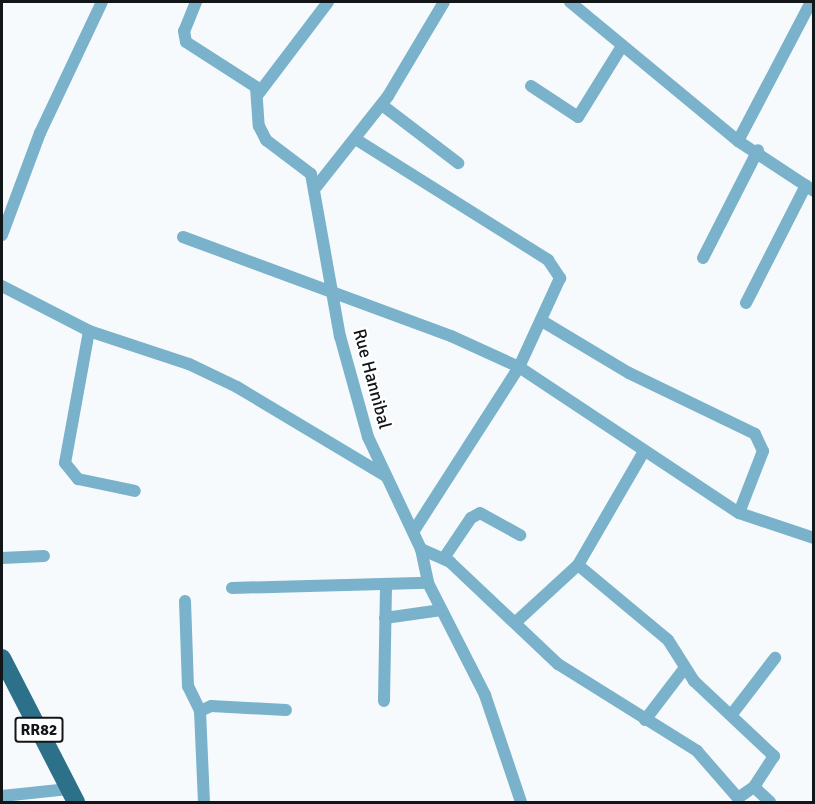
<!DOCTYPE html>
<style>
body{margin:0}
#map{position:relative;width:815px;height:804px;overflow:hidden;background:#f6fafd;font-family:Signika,sans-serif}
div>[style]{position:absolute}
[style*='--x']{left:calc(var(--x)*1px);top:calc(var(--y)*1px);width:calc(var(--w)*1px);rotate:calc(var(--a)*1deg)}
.street>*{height:12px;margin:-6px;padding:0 6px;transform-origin:6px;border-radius:6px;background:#79b2ca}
.primary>*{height:18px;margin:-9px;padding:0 9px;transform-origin:9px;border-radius:9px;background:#2c7089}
span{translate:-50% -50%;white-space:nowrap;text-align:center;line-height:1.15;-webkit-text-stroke:4.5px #fff;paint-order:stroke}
.shield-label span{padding:2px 4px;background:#fff;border:2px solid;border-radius:4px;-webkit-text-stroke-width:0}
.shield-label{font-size:16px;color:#131619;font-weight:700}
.street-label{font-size:18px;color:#131619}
.frame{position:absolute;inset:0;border:3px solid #131619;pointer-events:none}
</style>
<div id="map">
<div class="street">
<div style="--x:196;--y:2;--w:31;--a:112"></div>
<div style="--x:184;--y:31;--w:11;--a:80"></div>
<div style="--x:186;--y:42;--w:83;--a:32.7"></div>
<div style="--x:256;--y:87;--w:39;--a:86"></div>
<div style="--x:259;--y:126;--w:16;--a:63"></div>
<div style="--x:266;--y:140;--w:56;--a:37.1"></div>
<div style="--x:311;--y:174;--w:165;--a:79.9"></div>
<div style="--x:340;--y:336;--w:105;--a:74.5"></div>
<div style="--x:368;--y:437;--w:124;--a:64.7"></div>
<div style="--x:421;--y:549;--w:35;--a:78"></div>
<div style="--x:428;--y:583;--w:126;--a:63"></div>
<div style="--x:485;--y:695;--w:113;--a:71.4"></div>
<div style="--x:570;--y:2;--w:218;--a:39.6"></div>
<div style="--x:738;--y:141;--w:91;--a:33.3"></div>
<div style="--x:531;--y:86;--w:56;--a:33.4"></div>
<div style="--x:578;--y:117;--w:84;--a:-58.2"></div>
<div style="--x:259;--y:93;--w:114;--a:-52.8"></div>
<div style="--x:382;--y:105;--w:96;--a:37.3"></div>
<div style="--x:357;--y:140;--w:226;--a:32.1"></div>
<div style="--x:548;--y:260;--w:22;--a:56"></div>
<div style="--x:560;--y:278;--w:98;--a:114.7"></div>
<div style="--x:519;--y:367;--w:196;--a:122.7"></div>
<div style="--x:738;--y:141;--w:157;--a:-62.3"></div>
<div style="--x:316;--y:187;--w:116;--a:-51.6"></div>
<div style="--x:388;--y:96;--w:109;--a:-59.2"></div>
<div style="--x:2;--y:235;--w:109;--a:-69.6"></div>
<div style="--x:40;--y:133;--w:145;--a:-64.7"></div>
<div style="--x:183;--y:237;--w:286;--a:20.3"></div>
<div style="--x:451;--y:336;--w:75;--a:24.5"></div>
<div style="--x:519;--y:367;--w:264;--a:33.6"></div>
<div style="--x:739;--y:513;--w:79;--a:18.4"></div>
<div style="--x:703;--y:258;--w:121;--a:-63"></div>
<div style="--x:2;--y:286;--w:98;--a:27.3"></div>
<div style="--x:89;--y:331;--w:105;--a:18.3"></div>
<div style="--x:189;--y:364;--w:53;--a:25.6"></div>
<div style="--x:237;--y:387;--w:174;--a:30.9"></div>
<div style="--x:746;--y:303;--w:132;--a:-63"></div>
<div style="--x:542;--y:321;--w:101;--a:30.9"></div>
<div style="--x:629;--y:373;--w:140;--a:25.8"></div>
<div style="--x:755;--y:434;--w:19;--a:65"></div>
<div style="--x:763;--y:451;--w:66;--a:111.2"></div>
<div style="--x:89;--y:331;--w:134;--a:100.3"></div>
<div style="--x:65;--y:463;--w:21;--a:51"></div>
<div style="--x:78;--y:479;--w:58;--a:11.9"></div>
<div style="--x:421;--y:549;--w:32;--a:24"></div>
<div style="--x:450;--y:562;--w:149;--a:43.4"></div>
<div style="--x:558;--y:664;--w:164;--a:32"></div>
<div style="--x:697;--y:751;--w:62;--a:48.9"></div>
<div style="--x:738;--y:798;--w:19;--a:-35"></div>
<div style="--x:754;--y:787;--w:22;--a:43"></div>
<div style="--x:2;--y:558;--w:42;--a:-2.7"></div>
<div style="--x:444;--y:558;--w:48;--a:-56"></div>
<div style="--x:471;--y:518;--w:10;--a:-29"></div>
<div style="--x:480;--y:513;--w:46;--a:28.8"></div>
<div style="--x:578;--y:565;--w:117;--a:39.8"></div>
<div style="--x:668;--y:640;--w:49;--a:57.6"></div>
<div style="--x:694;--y:681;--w:110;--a:43.2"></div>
<div style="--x:774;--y:756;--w:37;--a:123"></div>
<div style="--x:232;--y:588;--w:196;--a:-1.5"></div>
<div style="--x:185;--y:601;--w:85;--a:88"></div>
<div style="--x:188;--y:686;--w:28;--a:64"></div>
<div style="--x:200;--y:711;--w:91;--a:87.5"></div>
<div style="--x:385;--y:618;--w:57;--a:-8.1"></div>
<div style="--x:517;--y:621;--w:83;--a:-42.6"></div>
<div style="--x:578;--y:565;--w:129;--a:-59.9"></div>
<div style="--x:384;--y:701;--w:117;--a:-89"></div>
<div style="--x:200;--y:711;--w:12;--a:-24"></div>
<div style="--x:211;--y:706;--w:75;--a:3.1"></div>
<div style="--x:732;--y:714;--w:71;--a:-52.5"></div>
<div style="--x:645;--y:720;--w:64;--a:-52.6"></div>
<div style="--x:2;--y:796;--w:67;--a:-6"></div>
</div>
<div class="primary">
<div style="--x:2;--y:658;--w:162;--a:62.8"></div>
</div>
<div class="shield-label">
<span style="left:39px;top:730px">RR82</span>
</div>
<div class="street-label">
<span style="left:372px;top:379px;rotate:75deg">Rue Hannibal</span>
</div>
<div class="frame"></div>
</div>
